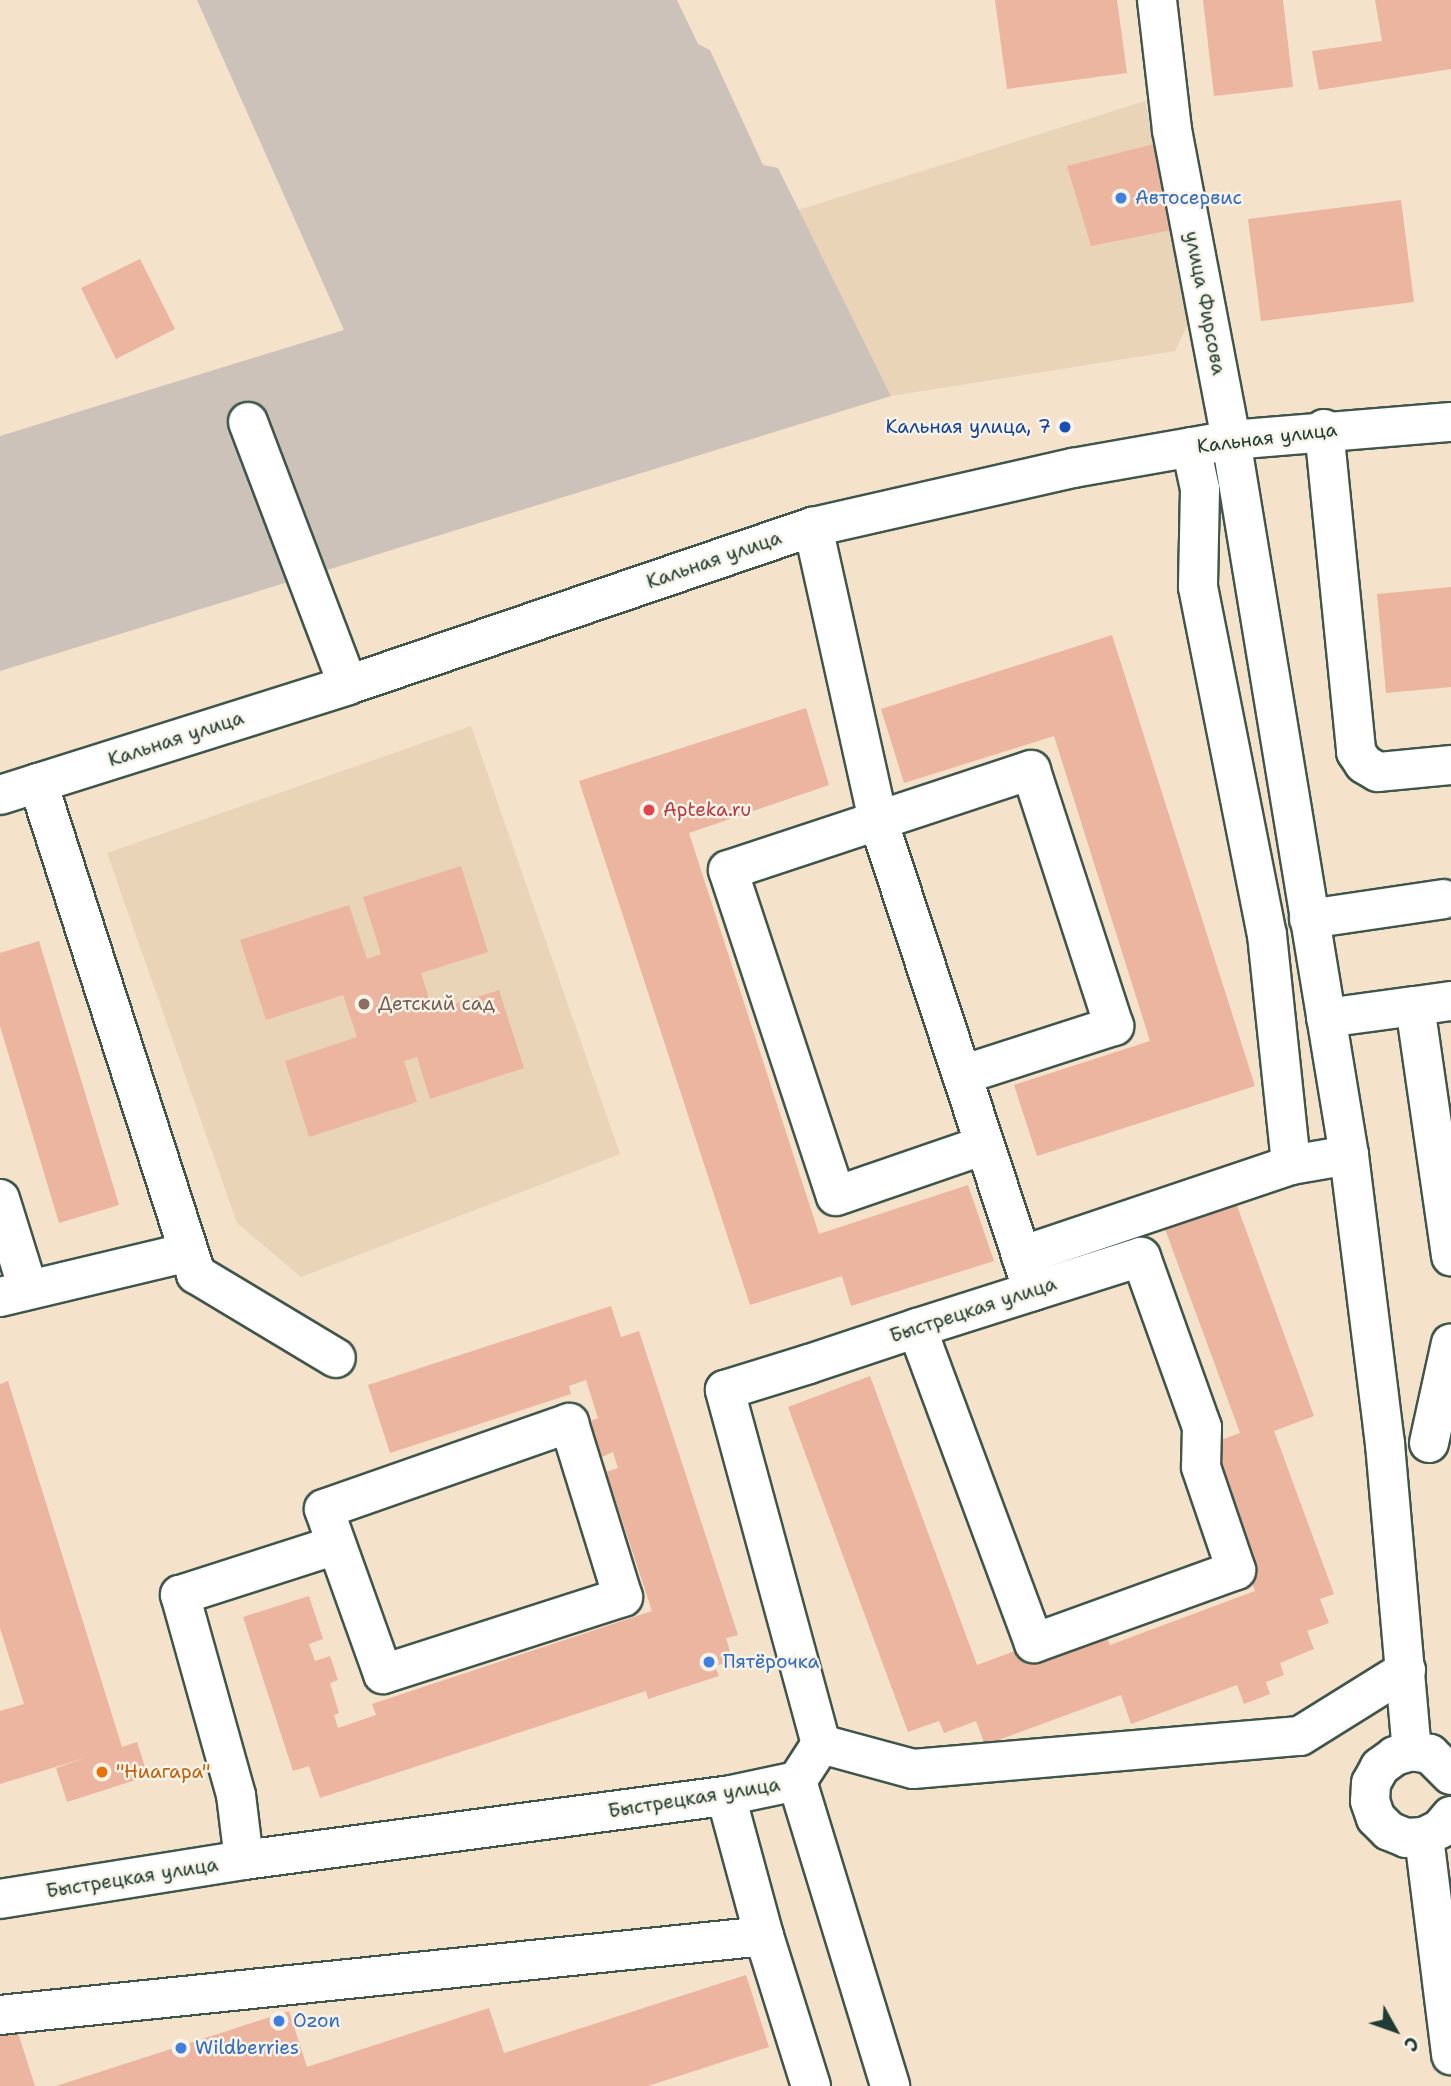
<!DOCTYPE html>
<meta charset="utf-8">
<style>
body{margin:0}
#map{position:relative;width:1451px;height:2086px;overflow:hidden;background:#f5e2ca;font-family:"Shantell Sans",sans-serif}
div>[style]{position:absolute}
[style*='--x']{left:calc(var(--x)*1px);top:calc(var(--y)*1px);width:calc(var(--w)*1px);rotate:calc(var(--a)*1deg)}
.built>*{inset:0;background:#e9d4b8}
.industrial>*{inset:0;background:#ccc2b9}
.building>*{inset:0;background:#ebb5a0}
.roads{filter:drop-shadow(2px 0 #3f564a) drop-shadow(-2px 0 #3f564a) drop-shadow(0 2px #3f564a) drop-shadow(0 -2px #3f564a)}
.minor>*{height:38px;margin:-19px;padding:0 19px;transform-origin:19px;border-radius:19px;background:#fff}
.dots>*{width:19px;height:19px;translate:-50% -50%;box-sizing:border-box;border:4px solid #f7f3e8;border-radius:50%}
span{translate:-50% -50%;white-space:nowrap;text-align:center;line-height:1.15;-webkit-text-stroke:5px #f7f3e8;paint-order:stroke}
.shop-label{font-size:19px;color:#366cbe}
.left{translate:0 -50%;text-align:left}
.street-label{font-size:19px;color:#1f3d34}
.transit-label{font-size:19px;color:#164399}
.right{translate:-100% -50%;text-align:right}
.health-label{font-size:19px;color:#be3a42}
.education-label{font-size:19px;color:#785e54}
.food-label{font-size:19px;color:#c56008}
.north{position:absolute;left:1360px;top:1995px;width:70px;height:70px;-webkit-text-stroke:5px #f7f3e8;paint-order:stroke;rotate:130deg;font-size:19px;font-weight:700;line-height:28px;text-align:center;color:#1f3d34}
.north::after{content:'';display:block;margin:auto;width:24px;height:32px;background:#1f3d34;clip-path:polygon(50% 0,100% 100%,50% 72%,0 100%)}
</style>
<div id="map">
<div class="built">
<div style="clip-path:polygon(1145px 101px,1190px 320px,1175px 351px,891px 396px,798px 210px)"></div>
<div style="clip-path:polygon(471px 726px,620px 1154px,301px 1277px,237px 1223px,107px 853px)"></div>
</div>
<div class="industrial">
<div style="clip-path:polygon(197px 0,677px 0,698px 44px,710px 50px,763px 165px,778px 168px,891px 396px,0 671px,0 436px,344px 330px)"></div>
</div>
<div class="building">
<div style="clip-path:polygon(995px 0,1117px 0,1127px 73px,1007px 89px)"></div>
<div style="clip-path:polygon(1203px 0,1283px 0,1293px 87px,1214px 96px)"></div>
<div style="clip-path:polygon(1375px 0,1451px 0,1451px 69px,1319px 90px,1312px 51px,1382px 41px)"></div>
<div style="clip-path:polygon(1154px 144px,1172px 230px,1091px 246px,1067px 166px)"></div>
<div style="clip-path:polygon(1401px 200px,1414px 302px,1261px 321px,1248px 219px)"></div>
<div style="clip-path:polygon(140px 259px,175px 329px,116px 359px,81px 288px)"></div>
<div style="clip-path:polygon(1451px 587px,1451px 687px,1386px 693px,1377px 594px)"></div>
<div style="clip-path:polygon(1112px 635px,1255px 1086px,1037px 1156px,1014px 1085px,1150px 1041px,1054px 736px,904px 783px,881px 709px)"></div>
<div style="clip-path:polygon(806px 708px,829px 785px,689px 833px,819px 1234px,968px 1185px,994px 1261px,851px 1306px,842px 1276px,750px 1305px,579px 781px)"></div>
<div style="clip-path:polygon(461px 866px,488px 952px,421px 973px,433px 1011px,499px 990px,524px 1068px,430px 1099px,417px 1057px,404px 1061px,417px 1102px,309px 1137px,285px 1061px,357px 1037px,343px 995px,266px 1020px,240px 940px,349px 905px,367px 959px,381px 954px,363px 897px)"></div>
<div style="clip-path:polygon(39px 941px,119px 1205px,59px 1223px,0 1026px,0 953px)"></div>
<div style="clip-path:polygon(1236px 1203px,1314px 1416px,1274px 1431px,1334px 1594px,1320px 1599px,1329px 1623px,1307px 1631px,1314px 1649px,1280px 1663px,1284px 1675px,1266px 1682px,1270px 1694px,1244px 1704px,1237px 1685px,1131px 1724px,1121px 1695px,985px 1745px,976px 1721px,944px 1733px,939px 1721px,908px 1732px,788px 1407px,870px 1376px,977px 1665px,1100px 1619px,1110px 1645px,1255px 1591px,1202px 1447px,1240px 1433px,1165px 1229px)"></div>
<div style="clip-path:polygon(611px 1306px,621px 1337px,639px 1331px,738px 1635px,726px 1638px,733px 1661px,715px 1666px,719px 1676px,648px 1699px,646px 1691px,320px 1798px,309px 1766px,293px 1771px,243px 1617px,309px 1596px,323px 1639px,309px 1644px,315px 1661px,330px 1656px,338px 1680px,330px 1683px,339px 1713px,334px 1715px,338px 1728px,376px 1715px,372px 1704px,652px 1611px,606px 1472px,618px 1468px,613px 1452px,602px 1457px,590px 1421px,598px 1418px,586px 1380px,569px 1386px,571px 1394px,390px 1453px,368px 1385px)"></div>
<div style="clip-path:polygon(8px 1381px,122px 1747px,137px 1742px,148px 1776px,67px 1802px,56px 1768px,88px 1757px,0 1784px,0 1711px,24px 1704px,0 1628px,0 1384px)"></div>
<div style="clip-path:polygon(746px 1975px,769px 2047px,648px 2086px,56px 2086px,289px 2011px,307px 2067px,489px 2008px,504px 2053px)"></div>
<div style="clip-path:polygon(11px 2011px,35px 2086px,0 2086px,0 2014px)"></div>
</div>
<div class="roads">
<div class="minor">
<div style="--x:1157;--y:0;--w:131;--a:83.4"></div>
<div style="--x:1172;--y:130;--w:316;--a:79.2"></div>
<div style="--x:1231;--y:440;--w:725;--a:80.63"></div>
<div style="--x:1349;--y:1155;--w:291;--a:82.9"></div>
<div style="--x:1385;--y:1444;--w:308;--a:85"></div>
<div style="--x:248;--y:422;--w:281;--a:69.2"></div>
<div style="--x:1324;--y:429;--w:325;--a:84.3"></div>
<div style="--x:1356;--y:752;--w:14;--a:56"></div>
<div style="--x:1364;--y:764;--w:16;--a:30"></div>
<div style="--x:1378;--y:772;--w:73;--a:-5.5"></div>
<div style="--x:1191;--y:447;--w:43;--a:77.9"></div>
<div style="--x:1200;--y:489;--w:98;--a:91.2"></div>
<div style="--x:1198;--y:587;--w:355;--a:78.8"></div>
<div style="--x:1267;--y:935;--w:231;--a:84"></div>
<div style="--x:813;--y:527;--w:300;--a:77.5"></div>
<div style="--x:878;--y:820;--w:496;--a:71.8"></div>
<div style="--x:38;--y:783;--w:516;--a:72.16"></div>
<div style="--x:196;--y:1274;--w:163;--a:31"></div>
<div style="--x:0;--y:795;--w:365;--a:-17.5"></div>
<div style="--x:348;--y:685;--w:491;--a:-18.8"></div>
<div style="--x:813;--y:527;--w:267;--a:-12.8"></div>
<div style="--x:1073;--y:468;--w:160;--a:-10"></div>
<div style="--x:1231;--y:440;--w:221;--a:-4.7"></div>
<div style="--x:1309;--y:919;--w:136;--a:-8.4"></div>
<div style="--x:1415;--y:1006;--w:36;--a:-8"></div>
<div style="--x:1326;--y:1018;--w:90;--a:-7.7"></div>
<div style="--x:1415;--y:1006;--w:253;--a:81.8"></div>
<div style="--x:962;--y:1075;--w:160;--a:-17.9"></div>
<div style="--x:1114;--y:1026;--w:269;--a:-108"></div>
<div style="--x:1031;--y:770;--w:319;--a:161.7"></div>
<div style="--x:728;--y:870;--w:343;--a:71.7"></div>
<div style="--x:836;--y:1196;--w:157;--a:-19"></div>
<div style="--x:0;--y:1199;--w:94;--a:72.7"></div>
<div style="--x:1021;--y:1256;--w:285;--a:-18.6"></div>
<div style="--x:1291;--y:1165;--w:59;--a:-9.8"></div>
<div style="--x:0;--y:1297;--w:194;--a:-13.4"></div>
<div style="--x:569;--y:1423;--w:182;--a:72.8"></div>
<div style="--x:623;--y:1597;--w:252;--a:162.2"></div>
<div style="--x:383;--y:1674;--w:175;--a:-109.7"></div>
<div style="--x:324;--y:1509;--w:260;--a:-19.3"></div>
<div style="--x:1429;--y:1443;--w:102;--a:-77.6"></div>
<div style="--x:821;--y:1744;--w:95;--a:15.2"></div>
<div style="--x:913;--y:1769;--w:388;--a:-4.9"></div>
<div style="--x:1300;--y:1736;--w:125;--a:-31.9"></div>
<div style="--x:1451;--y:1775;--w:30;--a:-135"></div>
<div style="--x:1430;--y:1754;--w:18;--a:-171"></div>
<div style="--x:1412;--y:1751;--w:18;--a:164"></div>
<div style="--x:1395;--y:1756;--w:19;--a:144"></div>
<div style="--x:1380;--y:1767;--w:18;--a:119"></div>
<div style="--x:1371;--y:1783;--w:18;--a:93"></div>
<div style="--x:1370;--y:1801;--w:18;--a:71"></div>
<div style="--x:1376;--y:1818;--w:18;--a:45"></div>
<div style="--x:1389;--y:1831;--w:18;--a:22"></div>
<div style="--x:1406;--y:1838;--w:18;--a:-3"></div>
<div style="--x:1424;--y:1837;--w:18;--a:-27"></div>
<div style="--x:1440;--y:1829;--w:17;--a:-50"></div>
<div style="--x:797;--y:1781;--w:319;--a:73"></div>
<div style="--x:726;--y:1796;--w:145;--a:74.8"></div>
<div style="--x:764;--y:1936;--w:157;--a:72.6"></div>
<div style="--x:1424;--y:1837;--w:220;--a:82.9"></div>
<div style="--x:244;--y:1860;--w:65;--a:-97"></div>
<div style="--x:236;--y:1795;--w:208;--a:-105.6"></div>
<div style="--x:180;--y:1595;--w:164;--a:-17.8"></div>
<div style="--x:0;--y:1899;--w:247;--a:-9.1"></div>
<div style="--x:244;--y:1860;--w:486;--a:-7.6"></div>
<div style="--x:726;--y:1796;--w:73;--a:-11.9"></div>
<div style="--x:797;--y:1781;--w:44;--a:-57"></div>
<div style="--x:821;--y:1744;--w:367;--a:-105.2"></div>
<div style="--x:725;--y:1390;--w:88;--a:-17.2"></div>
<div style="--x:809;--y:1364;--w:114;--a:-18.4"></div>
<div style="--x:917;--y:1328;--w:235;--a:-17.6"></div>
<div style="--x:1141;--y:1257;--w:181;--a:70.3"></div>
<div style="--x:1202;--y:1427;--w:40;--a:91.4"></div>
<div style="--x:1201;--y:1467;--w:109;--a:71.2"></div>
<div style="--x:1236;--y:1570;--w:215;--a:160.1"></div>
<div style="--x:1034;--y:1643;--w:336;--a:-110.4"></div>
<div style="--x:0;--y:2015;--w:768;--a:-5.9"></div>
</div>
</div>
<div class="dots">
<div style="left:1121px;top:198px;background:#3f7fe0"></div>
<div style="left:1065px;top:427px;background:#1a4fb4"></div>
<div style="left:649px;top:810px;background:#e0444e"></div>
<div style="left:364px;top:1004px;background:#8d6e63"></div>
<div style="left:709px;top:1662px;background:#3f7fe0"></div>
<div style="left:102px;top:1772px;background:#e8710a"></div>
<div style="left:279px;top:2021px;background:#3f7fe0"></div>
<div style="left:181px;top:2048px;background:#3f7fe0"></div>
</div>
<div class="shop-label">
<span class="left" style="left:1135px;top:198px">Автосервис</span>
<span class="left" style="left:723px;top:1662px">Пятёрочка</span>
<span class="left" style="left:293px;top:2021px">Ozon</span>
<span class="left" style="left:195px;top:2048px">Wildberries</span>
</div>
<div class="street-label">
<span style="left:1205px;top:303px;rotate:79deg">улица Фирсова</span>
<span style="left:1267px;top:438px;rotate:-7deg">Кальная улица</span>
<span style="left:714px;top:560px;rotate:-19deg">Кальная улица</span>
<span style="left:176px;top:739px;rotate:-18deg">Кальная улица</span>
<span style="left:973px;top:1310px;rotate:-18deg">Быстрецкая улица</span>
<span style="left:694px;top:1798px;rotate:-9deg">Быстрецкая улица</span>
<span style="left:132px;top:1878px;rotate:-9deg">Быстрецкая улица</span>
</div>
<div class="transit-label">
<span class="right" style="left:1051px;top:427px">Кальная улица, 7</span>
</div>
<div class="health-label">
<span class="left" style="left:663px;top:810px">Apteka.ru</span>
</div>
<div class="education-label">
<span class="left" style="left:378px;top:1004px">Детский сад</span>
</div>
<div class="food-label">
<span class="left" style="left:116px;top:1772px">"Ниагара"</span>
</div>
<div class="north">С</div>
</div>
